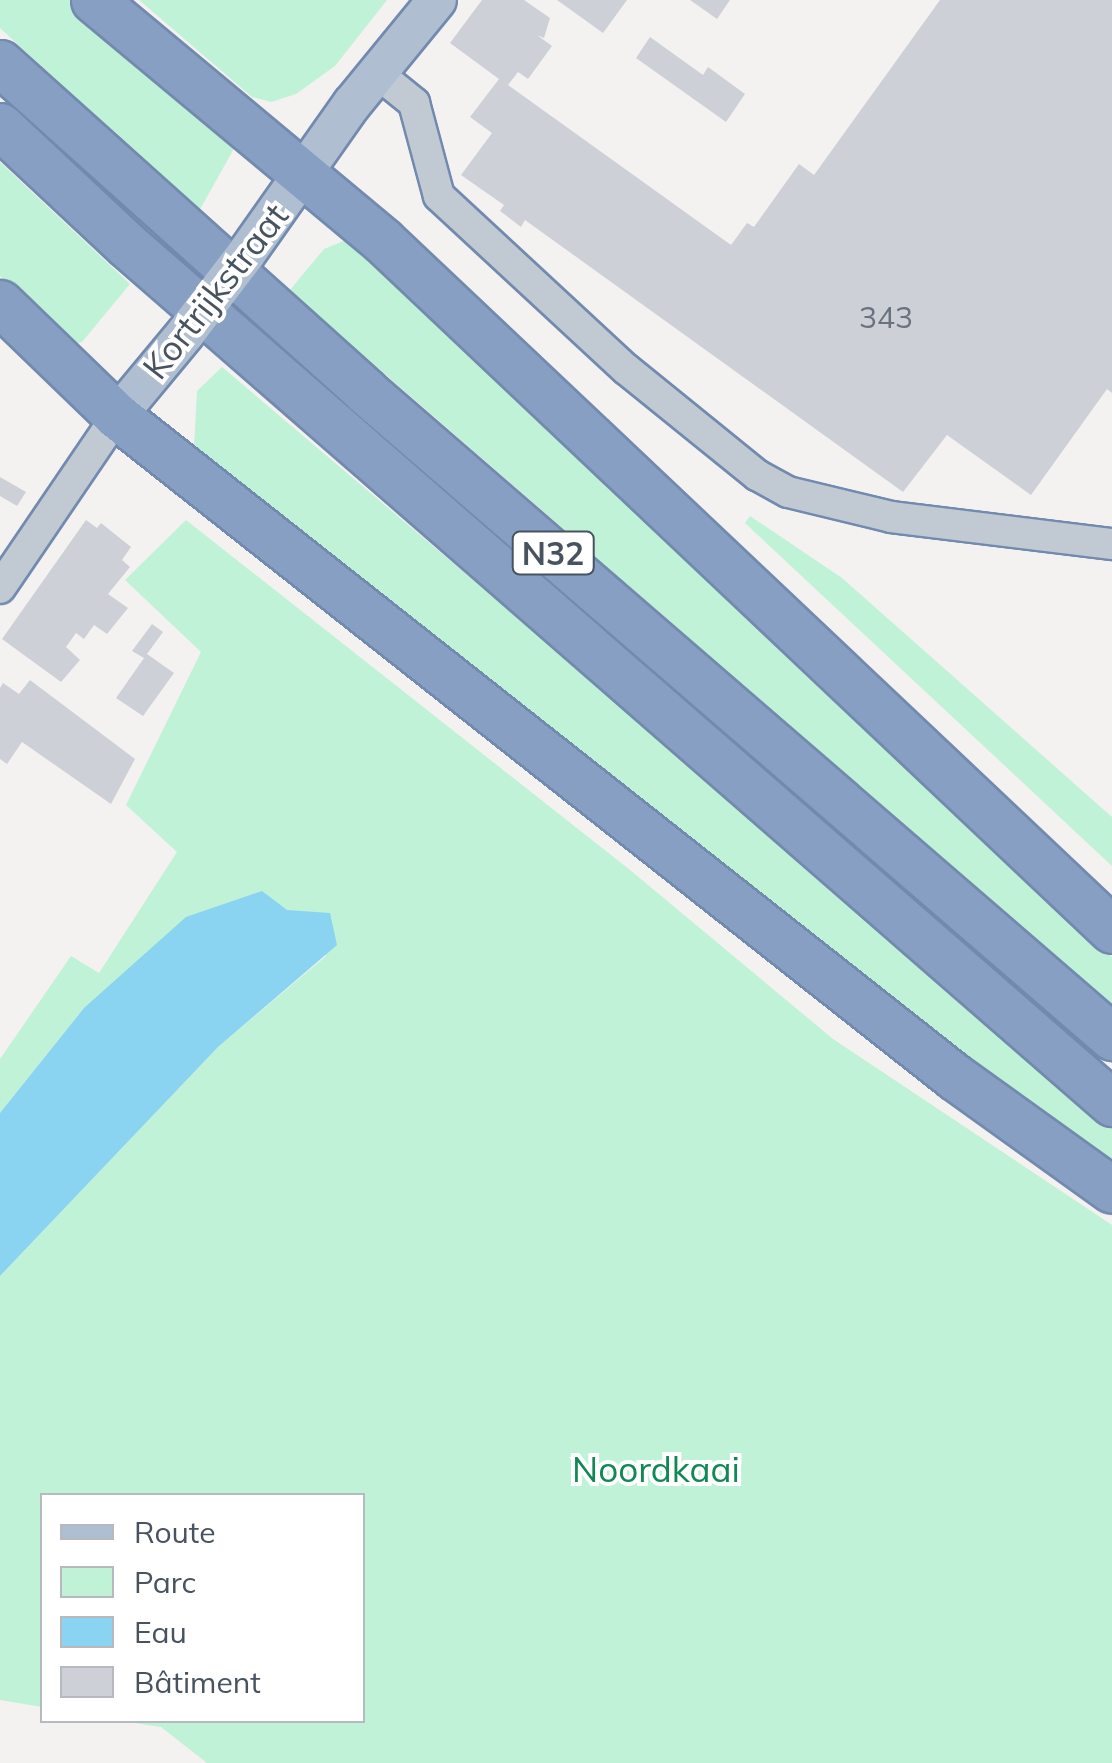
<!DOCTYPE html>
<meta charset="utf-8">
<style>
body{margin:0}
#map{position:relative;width:1112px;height:1763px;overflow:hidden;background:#f4f1f1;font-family:Mulish,sans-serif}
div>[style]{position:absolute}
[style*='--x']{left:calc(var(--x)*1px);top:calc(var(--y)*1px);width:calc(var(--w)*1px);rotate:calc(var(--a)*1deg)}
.green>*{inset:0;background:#bff2d7}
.water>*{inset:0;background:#8ad3f1}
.building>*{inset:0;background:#cdd0d6}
.roads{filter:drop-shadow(2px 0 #728aae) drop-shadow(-2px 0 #728aae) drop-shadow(0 2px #728aae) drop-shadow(0 -2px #728aae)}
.minor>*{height:30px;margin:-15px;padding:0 15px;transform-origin:15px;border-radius:15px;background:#c1cad3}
.major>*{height:38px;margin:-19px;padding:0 19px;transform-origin:19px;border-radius:19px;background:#b0bed1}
.highway>*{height:45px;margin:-22.5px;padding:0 22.5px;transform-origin:22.5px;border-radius:22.5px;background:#879fc2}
.major-bridge>*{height:38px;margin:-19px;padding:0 19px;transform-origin:19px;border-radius:19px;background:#b0bed1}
span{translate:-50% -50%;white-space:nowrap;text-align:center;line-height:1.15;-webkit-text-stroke:8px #fff;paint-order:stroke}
.number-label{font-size:30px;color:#69727e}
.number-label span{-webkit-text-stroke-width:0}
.shield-label span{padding:2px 8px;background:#fff;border:2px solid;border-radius:8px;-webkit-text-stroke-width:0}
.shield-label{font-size:32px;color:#485360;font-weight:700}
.street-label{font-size:35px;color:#485360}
.park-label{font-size:35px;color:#138756}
.legend{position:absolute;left:40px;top:1493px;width:325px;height:230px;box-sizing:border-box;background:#fff;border:2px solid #b6babf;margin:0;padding:12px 18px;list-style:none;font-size:30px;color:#485360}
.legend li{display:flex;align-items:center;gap:20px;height:50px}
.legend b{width:50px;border:2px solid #b6babf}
</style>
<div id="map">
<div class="green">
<div style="clip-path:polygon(0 0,76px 0,236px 145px,199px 211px,0 28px)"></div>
<div style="clip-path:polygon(139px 0,387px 0,335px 66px,296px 94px,271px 102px,252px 97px)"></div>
<div style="clip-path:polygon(0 162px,130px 284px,82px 342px,68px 346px,0 276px)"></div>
<div style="clip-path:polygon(351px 238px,1071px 912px,1112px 957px,1112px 1010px,563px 538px,567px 532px,289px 291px,324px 249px)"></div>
<div style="clip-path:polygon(222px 367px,1112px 1122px,1112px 1161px,984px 1074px,194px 447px,197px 391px)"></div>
<div style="clip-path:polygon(750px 516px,842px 578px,1112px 817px,1112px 866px,745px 523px)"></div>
<div style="clip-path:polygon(186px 520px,630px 870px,833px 1039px,1112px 1225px,1112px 1763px,207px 1763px,161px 1727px,121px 1721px,362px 1720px,362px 1496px,42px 1496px,42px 1707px,0 1700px,0 1276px,218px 1047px,326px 956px,308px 913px,286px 910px,84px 1008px,0 1113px,0 1059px,71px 956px,99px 973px,177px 852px,126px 805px,201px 652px,125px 580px)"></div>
</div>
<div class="water">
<div style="clip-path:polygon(262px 891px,287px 910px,330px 913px,337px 945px,218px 1047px,0 1276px,0 1113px,84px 1008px,186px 917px)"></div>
</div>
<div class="building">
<div style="clip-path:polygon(482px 0,524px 0,550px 18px,544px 38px,537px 35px,552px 46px,528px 79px,518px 72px,508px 85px,731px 245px,747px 223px,754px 227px,799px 164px,814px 175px,940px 0,1112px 0,1112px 393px,1107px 389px,1031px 495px,947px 435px,903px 492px,525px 220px,521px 227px,500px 211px,504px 205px,461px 175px,492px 133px,470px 117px,499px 79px,450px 43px)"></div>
<div style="clip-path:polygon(557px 0,627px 0,603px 33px)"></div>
<div style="clip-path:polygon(690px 0,730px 0,717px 19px)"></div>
<div style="clip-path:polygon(650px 37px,703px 75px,708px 67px,745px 94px,726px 122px,636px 58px)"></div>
<div style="clip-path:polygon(0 477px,26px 492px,17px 506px,0 496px)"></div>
<div style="clip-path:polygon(86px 520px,97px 528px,101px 523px,131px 547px,122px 560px,130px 567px,108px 594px,128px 608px,107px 634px,94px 625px,84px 639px,76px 633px,66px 647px,80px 660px,61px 682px,2px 639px)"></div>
<div style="clip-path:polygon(152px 624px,163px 632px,147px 654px,174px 673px,143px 716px,116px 698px,144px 658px,132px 651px)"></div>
<div style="clip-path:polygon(30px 680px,135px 759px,111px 804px,22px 742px,7px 764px,0 759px,0 688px,3px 683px,19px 694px)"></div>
</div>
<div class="roads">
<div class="minor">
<div style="--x:377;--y:73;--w:48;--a:39"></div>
<div style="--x:414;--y:103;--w:96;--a:75"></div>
<div style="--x:439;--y:196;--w:255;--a:42.8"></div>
<div style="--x:626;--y:369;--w:169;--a:39"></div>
<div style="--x:757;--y:475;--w:35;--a:29"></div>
<div style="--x:788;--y:492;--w:106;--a:13.6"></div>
<div style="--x:891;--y:517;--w:223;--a:7"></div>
<div style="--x:0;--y:588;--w:208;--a:-55.8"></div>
</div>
<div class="major">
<div style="--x:246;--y:254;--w:184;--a:-54.8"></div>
<div style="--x:352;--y:104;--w:134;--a:-50.7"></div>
<div style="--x:117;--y:416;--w:107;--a:-50.3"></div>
</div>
<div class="highway">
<div style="--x:94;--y:0;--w:376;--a:39.8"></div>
<div style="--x:383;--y:241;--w:1003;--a:43.38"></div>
<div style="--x:0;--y:63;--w:491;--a:41.9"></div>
<div style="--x:365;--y:391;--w:988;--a:40.85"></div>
<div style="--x:0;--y:126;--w:173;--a:43.1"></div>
<div style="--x:126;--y:244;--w:1308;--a:41.06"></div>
<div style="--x:0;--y:303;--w:163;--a:44"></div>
<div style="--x:117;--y:416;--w:1067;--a:38.27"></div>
<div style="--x:955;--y:1077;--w:193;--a:35.7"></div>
</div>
</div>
<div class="major-bridge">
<div style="--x:185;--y:334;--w:101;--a:-52.7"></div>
</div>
<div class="number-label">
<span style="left:886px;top:317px">343</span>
</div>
<div class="shield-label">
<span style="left:553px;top:553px">N32</span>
</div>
<div class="street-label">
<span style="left:215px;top:291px;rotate:-52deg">Kortrijkstraat</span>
</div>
<div class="park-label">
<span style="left:656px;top:1469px">Noordkaai</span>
</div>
<ul class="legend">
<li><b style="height:12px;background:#b0bed1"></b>Route</li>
<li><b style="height:28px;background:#bff2d7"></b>Parc</li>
<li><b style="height:28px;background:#8ad3f1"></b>Eau</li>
<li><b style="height:28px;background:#cdd0d6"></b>Bâtiment</li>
</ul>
</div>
